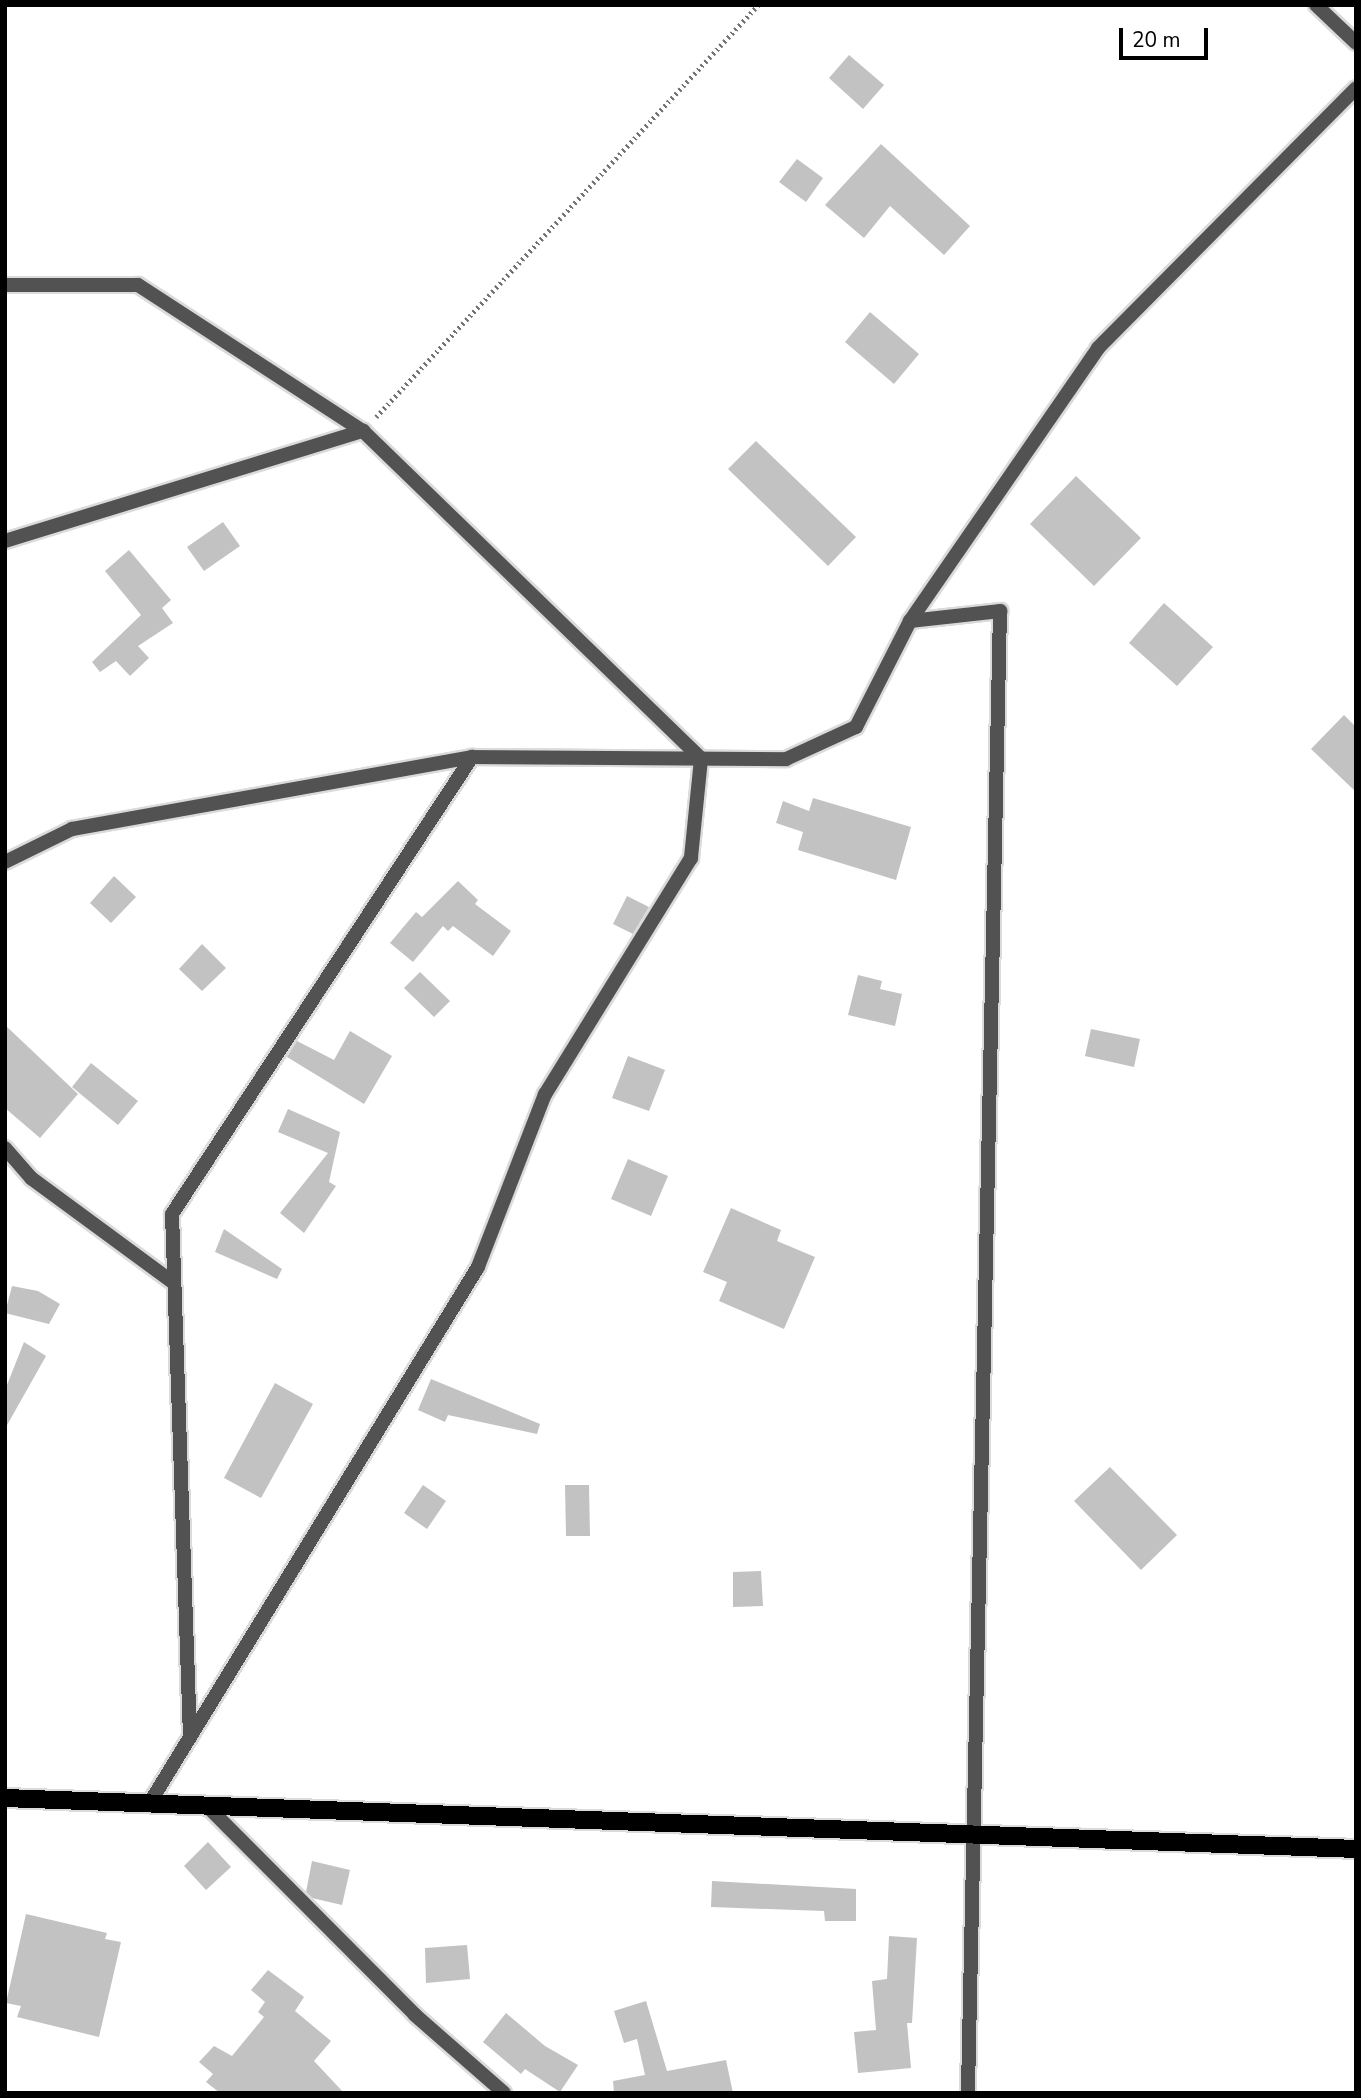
<!DOCTYPE html>
<style>
body{margin:0}
#map{position:relative;width:1361px;height:2098px;overflow:hidden;background:#fff;font-family:"Nunito Sans",sans-serif}
div>[style]{position:absolute}
[style*='--x']{left:calc(var(--x)*1px);top:calc(var(--y)*1px);width:calc(var(--w)*1px);rotate:calc(var(--a)*1deg)}
.building>*{inset:0;background:#c2c2c2}
.path>*{height:4.5px;margin-top:-2.25px;transform-origin:0;background:repeating-linear-gradient(90deg,#747474 0 2px,transparent 0 5.5px)}
.roads{filter:drop-shadow(2px 0 #dbdbdb) drop-shadow(-2px 0 #dbdbdb) drop-shadow(0 2px #dbdbdb) drop-shadow(0 -2px #dbdbdb)}
.street>*{height:14px;margin:-7px;padding:0 7px;transform-origin:7px;border-radius:7px;background:#525252}
.primary>*{height:18px;margin:-9px;padding:0 9px;transform-origin:9px;border-radius:9px;background:#000}
span{translate:-50% -50%;white-space:nowrap;text-align:center;line-height:1.15;-webkit-text-stroke:7px #fff;paint-order:stroke}
.frame{position:absolute;inset:0;border:7px solid #000;pointer-events:none}
.scale{position:absolute;left:1119px;top:28px;width:89px;height:32px;box-sizing:border-box;border:4px solid #000;border-top:0;padding-left:9px;font-size:21px;line-height:24px;white-space:nowrap;color:#000;-webkit-text-stroke:5px #fff;paint-order:stroke}
</style>
<div id="map">
<div class="building">
<div style="clip-path:polygon(849px 55px,884px 85px,863px 109px,829px 78px)"></div>
<div style="clip-path:polygon(881px 144px,970px 226px,944px 255px,890px 206px,864px 238px,825px 205px)"></div>
<div style="clip-path:polygon(797px 159px,823px 178px,806px 202px,779px 182px)"></div>
<div style="clip-path:polygon(870px 312px,919px 354px,894px 384px,845px 342px)"></div>
<div style="clip-path:polygon(756px 441px,856px 537px,828px 566px,728px 469px)"></div>
<div style="clip-path:polygon(1076px 476px,1141px 538px,1094px 586px,1030px 524px)"></div>
<div style="clip-path:polygon(223px 522px,240px 546px,204px 571px,187px 547px)"></div>
<div style="clip-path:polygon(129px 550px,171px 600px,162px 608px,173px 623px,138px 646px,149px 658px,130px 676px,116px 661px,100px 672px,92px 662px,141px 615px,105px 571px)"></div>
<div style="clip-path:polygon(1164px 603px,1213px 647px,1177px 686px,1129px 643px)"></div>
<div style="clip-path:polygon(1344px 715px,1356px 727px,1356px 792px,1311px 749px)"></div>
<div style="clip-path:polygon(813px 798px,911px 827px,896px 880px,798px 850px,803px 832px,776px 823px,783px 801px,809px 811px)"></div>
<div style="clip-path:polygon(114px 876px,136px 897px,111px 923px,90px 903px)"></div>
<div style="clip-path:polygon(458px 881px,478px 900px,475px 904px,511px 931px,493px 956px,453px 926px,448px 931px,443px 926px,413px 962px,390px 943px,416px 912px,422px 917px)"></div>
<div style="clip-path:polygon(627px 896px,649px 907px,633px 934px,613px 924px)"></div>
<div style="clip-path:polygon(202px 944px,226px 968px,202px 991px,179px 969px)"></div>
<div style="clip-path:polygon(420px 972px,450px 1001px,434px 1017px,404px 988px)"></div>
<div style="clip-path:polygon(858px 975px,882px 981px,880px 989px,902px 994px,895px 1026px,848px 1015px)"></div>
<div style="clip-path:polygon(5px 1025px,78px 1094px,40px 1138px,5px 1108px)"></div>
<div style="clip-path:polygon(1091px 1029px,1140px 1039px,1134px 1067px,1085px 1056px)"></div>
<div style="clip-path:polygon(350px 1031px,392px 1056px,364px 1104px,287px 1057px,297px 1041px,334px 1060px)"></div>
<div style="clip-path:polygon(628px 1056px,665px 1070px,649px 1111px,612px 1098px)"></div>
<div style="clip-path:polygon(91px 1063px,138px 1101px,118px 1125px,72px 1087px)"></div>
<div style="clip-path:polygon(288px 1109px,340px 1132px,329px 1182px,336px 1186px,304px 1233px,280px 1213px,328px 1153px,278px 1132px)"></div>
<div style="clip-path:polygon(628px 1159px,668px 1176px,651px 1216px,611px 1199px)"></div>
<div style="clip-path:polygon(731px 1208px,781px 1230px,777px 1241px,815px 1257px,784px 1329px,719px 1301px,727px 1282px,703px 1272px)"></div>
<div style="clip-path:polygon(224px 1229px,282px 1269px,277px 1279px,215px 1252px)"></div>
<div style="clip-path:polygon(12px 1286px,38px 1291px,60px 1304px,49px 1324px,5px 1313px)"></div>
<div style="clip-path:polygon(24px 1342px,46px 1356px,6px 1427px,5px 1390px)"></div>
<div style="clip-path:polygon(431px 1379px,540px 1424px,537px 1434px,448px 1415px,445px 1422px,418px 1410px)"></div>
<div style="clip-path:polygon(275px 1383px,313px 1404px,261px 1498px,224px 1478px)"></div>
<div style="clip-path:polygon(1110px 1467px,1177px 1535px,1141px 1570px,1074px 1501px)"></div>
<div style="clip-path:polygon(423px 1485px,446px 1501px,427px 1529px,404px 1513px)"></div>
<div style="clip-path:polygon(565px 1485px,589px 1485px,590px 1536px,566px 1536px)"></div>
<div style="clip-path:polygon(761px 1571px,763px 1606px,733px 1607px,733px 1572px)"></div>
<div style="clip-path:polygon(208px 1842px,231px 1867px,206px 1890px,184px 1866px)"></div>
<div style="clip-path:polygon(312px 1861px,350px 1870px,342px 1905px,312px 1898px,306px 1892px)"></div>
<div style="clip-path:polygon(712px 1881px,856px 1889px,856px 1921px,825px 1921px,824px 1911px,711px 1907px)"></div>
<div style="clip-path:polygon(26px 1914px,107px 1933px,105px 1939px,121px 1942px,99px 2037px,17px 2017px,21px 2006px,6px 2003px)"></div>
<div style="clip-path:polygon(889px 1936px,917px 1938px,912px 2023px,907px 2023px,911px 2068px,858px 2073px,854px 2032px,876px 2030px,872px 1981px,887px 1979px)"></div>
<div style="clip-path:polygon(467px 1945px,470px 1979px,426px 1983px,425px 1948px)"></div>
<div style="clip-path:polygon(268px 1970px,304px 1997px,295px 2011px,331px 2041px,314px 2061px,344px 2093px,220px 2093px,206px 2082px,213px 2074px,199px 2062px,214px 2046px,232px 2056px,264px 2017px,258px 2012px,265px 2002px,251px 1990px)"></div>
<div style="clip-path:polygon(646px 2001px,667px 2071px,726px 2060px,733px 2093px,614px 2093px,613px 2081px,645px 2075px,637px 2039px,624px 2043px,614px 2011px)"></div>
<div style="clip-path:polygon(506px 2013px,545px 2046px,578px 2065px,560px 2092px,525px 2069px,521px 2074px,483px 2042px)"></div>
</div>
<div class="path">
<div style="--x:376;--y:417;--w:562;--a:-47.16"></div>
</div>
<div class="roads">
<div class="street">
<div style="--x:1316;--y:5;--w:55;--a:43.5"></div>
<div style="--x:5;--y:285;--w:133;--a:0"></div>
<div style="--x:138;--y:285;--w:268;--a:33"></div>
<div style="--x:363;--y:431;--w:471;--a:44.1"></div>
<div style="--x:701;--y:759;--w:100;--a:95.8"></div>
<div style="--x:691;--y:858;--w:278;--a:121.7"></div>
<div style="--x:545;--y:1094;--w:186;--a:111.2"></div>
<div style="--x:478;--y:1267;--w:630;--a:121.49"></div>
<div style="--x:5;--y:541;--w:375;--a:-17.1"></div>
<div style="--x:910;--y:621;--w:331;--a:-55.4"></div>
<div style="--x:1098;--y:348;--w:366;--a:-45.2"></div>
<div style="--x:5;--y:862;--w:75;--a:-26.2"></div>
<div style="--x:72;--y:829;--w:406;--a:-10.2"></div>
<div style="--x:472;--y:757;--w:314;--a:0.4"></div>
<div style="--x:786;--y:759;--w:77;--a:-24.6"></div>
<div style="--x:856;--y:727;--w:119;--a:-63"></div>
<div style="--x:910;--y:621;--w:91;--a:-6.3"></div>
<div style="--x:1000;--y:611;--w:1482;--a:91.24"></div>
<div style="--x:5;--y:1148;--w:40;--a:49"></div>
<div style="--x:31;--y:1178;--w:177;--a:36.3"></div>
<div style="--x:190;--y:1737;--w:523;--a:-91.97"></div>
<div style="--x:172;--y:1214;--w:547;--a:-56.72"></div>
<div style="--x:207;--y:1806;--w:295;--a:45.1"></div>
<div style="--x:415;--y:2015;--w:118;--a:41.2"></div>
</div>
<div class="primary">
<div style="--x:5;--y:1798;--w:1352;--a:2.16"></div>
</div>
</div>
<div class="frame"></div>
<div class="scale">20 m</div>
</div>
